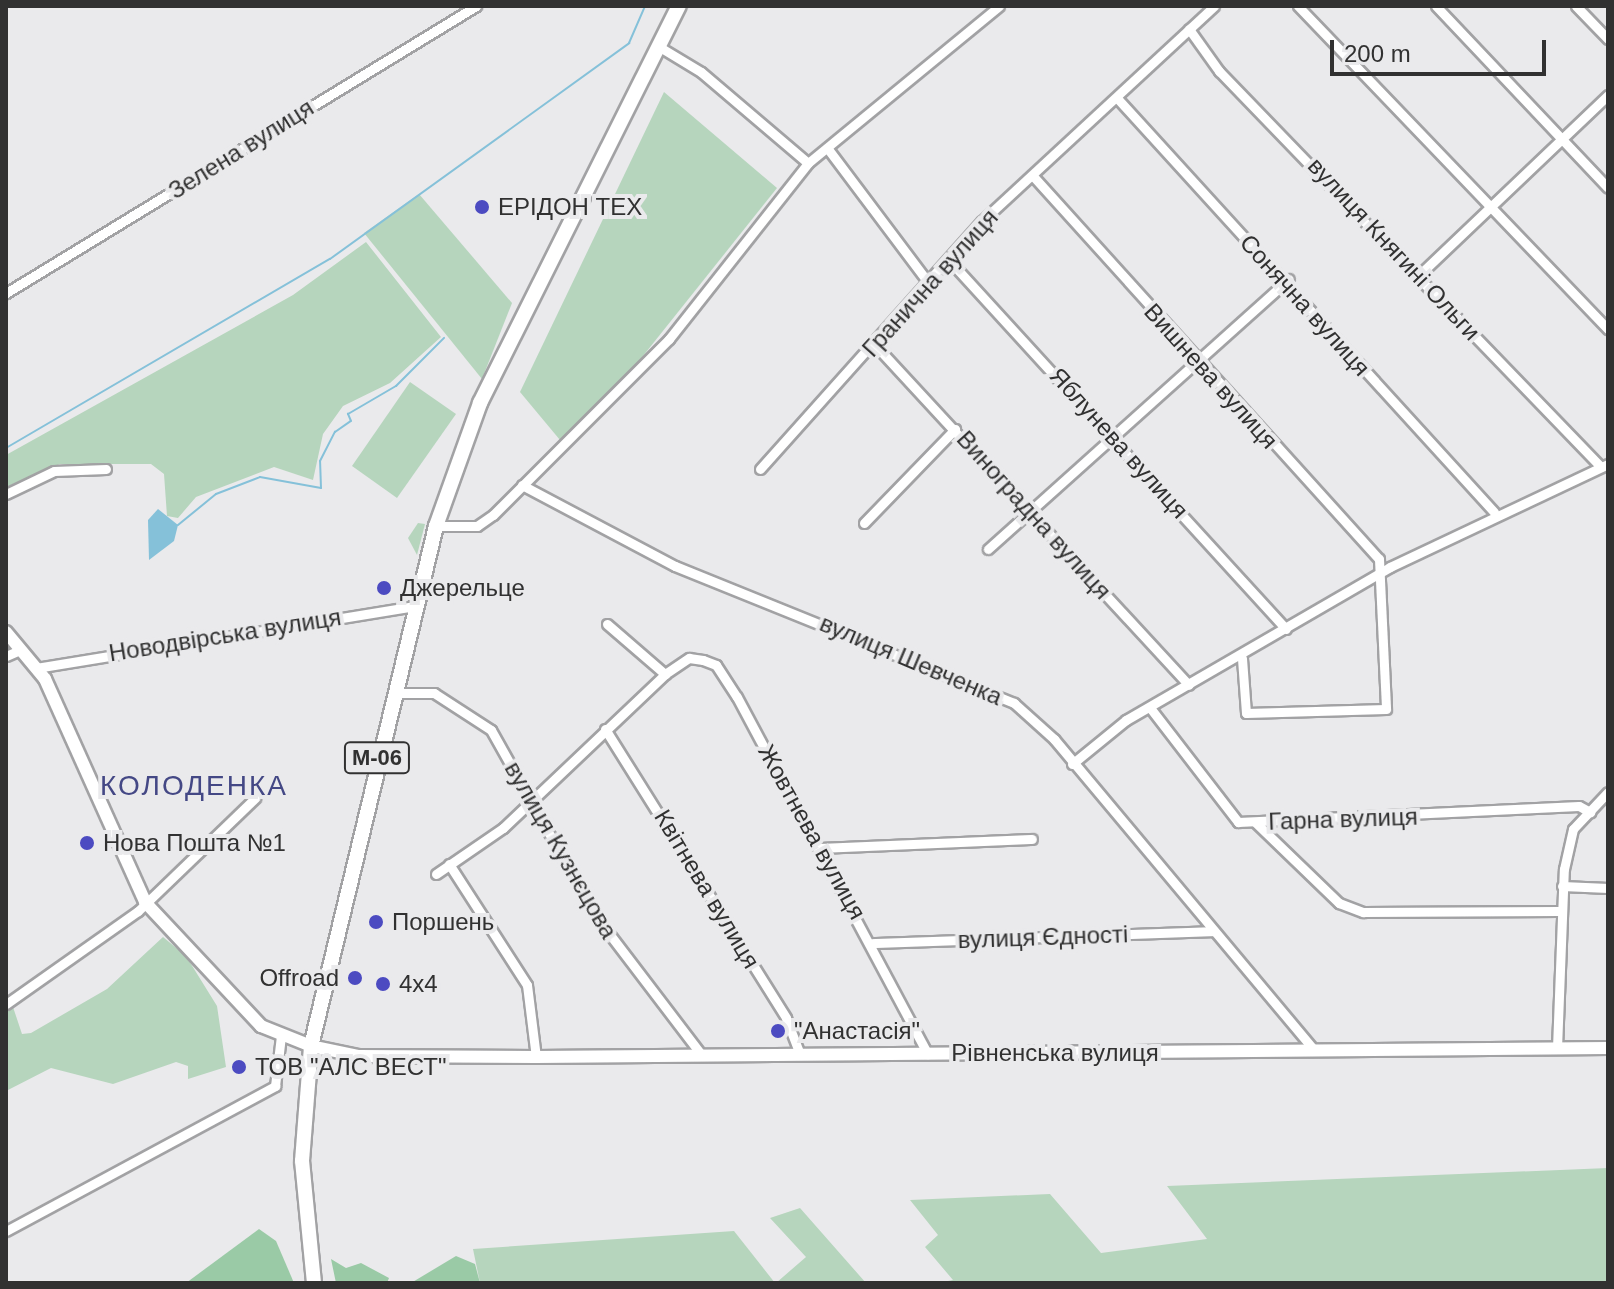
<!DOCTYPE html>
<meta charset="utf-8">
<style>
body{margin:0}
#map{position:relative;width:1614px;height:1289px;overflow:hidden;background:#eaeaec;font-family:Arial,sans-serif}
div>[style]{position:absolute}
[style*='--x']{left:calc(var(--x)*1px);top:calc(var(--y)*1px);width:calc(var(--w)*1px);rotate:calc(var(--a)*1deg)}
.green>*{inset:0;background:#b6d5bd}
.forest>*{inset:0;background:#9acaa6}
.water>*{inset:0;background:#85c1d9}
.stream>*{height:2px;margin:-1px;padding:0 1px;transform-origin:1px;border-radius:1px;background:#85c1d9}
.roads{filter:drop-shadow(2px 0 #a2a2a4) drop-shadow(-2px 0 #a2a2a4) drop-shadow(0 2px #a2a2a4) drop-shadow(0 -2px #a2a2a4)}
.minor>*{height:9px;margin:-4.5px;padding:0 4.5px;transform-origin:4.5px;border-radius:4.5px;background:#fff}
.major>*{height:12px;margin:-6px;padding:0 6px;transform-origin:6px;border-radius:6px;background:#fff}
.highway>*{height:14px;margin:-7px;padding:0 7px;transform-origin:7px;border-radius:7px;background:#fff}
.dots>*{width:22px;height:22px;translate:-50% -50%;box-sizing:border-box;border:4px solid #eaeaec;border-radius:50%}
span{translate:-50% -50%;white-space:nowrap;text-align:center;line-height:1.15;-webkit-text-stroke:8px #eaeaec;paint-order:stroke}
.shield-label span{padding:2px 6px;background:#eaeaec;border:2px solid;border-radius:6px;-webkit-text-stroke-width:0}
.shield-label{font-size:22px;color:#313131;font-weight:700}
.street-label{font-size:24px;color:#313131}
.poi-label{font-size:24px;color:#313131}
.left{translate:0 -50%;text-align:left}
.right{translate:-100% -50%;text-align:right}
.quarter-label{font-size:28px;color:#444885;letter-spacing:2px}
.frame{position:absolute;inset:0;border:8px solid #313131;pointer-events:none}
.scale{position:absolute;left:1330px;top:40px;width:216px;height:36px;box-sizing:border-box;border:4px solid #313131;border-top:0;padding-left:10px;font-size:24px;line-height:28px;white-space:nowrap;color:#313131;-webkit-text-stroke:6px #eaeaec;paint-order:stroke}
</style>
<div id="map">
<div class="green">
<div style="clip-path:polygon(664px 92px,777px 188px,635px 366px,560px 440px,520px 392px)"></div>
<div style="clip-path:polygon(419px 194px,512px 303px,482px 379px,364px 233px)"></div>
<div style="clip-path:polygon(366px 242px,441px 337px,390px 383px,343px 406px,323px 434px,313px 480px,274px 467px,196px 497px,178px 518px,167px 516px,164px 474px,151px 464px,60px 464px,6px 487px,6px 455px,293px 295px)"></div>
<div style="clip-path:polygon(410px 382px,456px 414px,397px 498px,352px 466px)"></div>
<div style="clip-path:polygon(418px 523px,425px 524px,417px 555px,408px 538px)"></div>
<div style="clip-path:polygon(163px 937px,186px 956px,217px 1006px,226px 1067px,188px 1079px,188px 1066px,176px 1062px,113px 1084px,51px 1068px,6px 1091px,6px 1012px,13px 1007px,22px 1034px,31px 1033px,107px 989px)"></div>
<div style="clip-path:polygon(1608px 1168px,1608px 1283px,938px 1283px,953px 1280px,925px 1247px,938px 1235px,910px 1200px,1050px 1194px,1101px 1253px,1207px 1239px,1167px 1186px)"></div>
<div style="clip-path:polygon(800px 1208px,866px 1283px,776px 1283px,806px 1257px,770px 1218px)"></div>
<div style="clip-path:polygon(734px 1231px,775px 1283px,480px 1283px,473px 1249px)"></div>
</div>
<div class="forest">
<div style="clip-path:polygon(259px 1229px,276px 1241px,294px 1283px,186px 1283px)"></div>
<div style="clip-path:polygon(456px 1256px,475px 1264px,480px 1283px,411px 1283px)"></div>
<div style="clip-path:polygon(331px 1259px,346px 1268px,361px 1263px,389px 1278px,387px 1283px,336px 1283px)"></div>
</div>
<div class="water">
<div style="clip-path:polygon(158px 509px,178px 525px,174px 541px,149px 560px,148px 520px)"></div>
</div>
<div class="stream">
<div style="--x:6;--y:448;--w:375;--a:-30.3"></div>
<div style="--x:330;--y:259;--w:369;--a:-35.8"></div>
<div style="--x:629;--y:43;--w:40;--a:-66.6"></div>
<div style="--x:178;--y:525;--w:49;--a:-39.2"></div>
<div style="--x:216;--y:494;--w:47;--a:-21.1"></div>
<div style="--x:260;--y:477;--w:62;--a:10.2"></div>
<div style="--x:321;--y:488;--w:27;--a:-92"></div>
<div style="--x:320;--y:461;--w:33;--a:-63"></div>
<div style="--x:335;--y:432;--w:19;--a:-35"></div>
<div style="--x:351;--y:421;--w:8;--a:-113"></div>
<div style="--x:348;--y:414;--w:56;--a:-30.3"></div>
<div style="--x:396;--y:386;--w:68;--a:-45"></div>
</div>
<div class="roads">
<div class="minor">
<div style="--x:1298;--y:6;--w:448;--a:46.2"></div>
<div style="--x:1436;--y:6;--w:250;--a:46.6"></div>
<div style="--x:1576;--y:6;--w:46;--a:45.9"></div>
<div style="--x:1189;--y:29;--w:52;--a:54.5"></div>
<div style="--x:1219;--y:71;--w:550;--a:46.03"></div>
<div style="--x:658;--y:46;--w:50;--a:31.2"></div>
<div style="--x:701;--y:72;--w:140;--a:40.4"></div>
<div style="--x:1117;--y:98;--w:560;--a:47.68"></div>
<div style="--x:828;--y:149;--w:166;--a:53.1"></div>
<div style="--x:1033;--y:176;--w:516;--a:47.91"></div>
<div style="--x:1379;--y:559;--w:150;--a:87.3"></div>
<div style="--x:1386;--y:709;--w:140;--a:178.4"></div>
<div style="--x:1246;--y:713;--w:55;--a:-94.2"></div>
<div style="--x:948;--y:259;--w:501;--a:47.59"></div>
<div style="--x:1419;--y:275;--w:261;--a:-43.6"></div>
<div style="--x:6;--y:293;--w:551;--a:-31.41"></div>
<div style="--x:876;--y:346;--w:461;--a:47.3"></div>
<div style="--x:760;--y:469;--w:333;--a:-48.2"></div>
<div style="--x:982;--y:221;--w:316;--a:-42.8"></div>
<div style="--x:522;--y:485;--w:173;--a:27.9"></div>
<div style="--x:675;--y:566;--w:366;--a:22"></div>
<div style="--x:1014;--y:703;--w:54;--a:42"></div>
<div style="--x:1054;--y:739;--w:405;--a:50.1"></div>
<div style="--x:6;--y:494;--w:53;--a:-25.6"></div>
<div style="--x:54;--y:471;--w:52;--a:-2.2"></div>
<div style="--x:864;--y:523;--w:131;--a:-45.9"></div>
<div style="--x:436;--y:526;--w:41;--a:0"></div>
<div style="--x:477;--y:526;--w:19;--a:-35"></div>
<div style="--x:493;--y:515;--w:249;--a:-45"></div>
<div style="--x:669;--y:339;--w:224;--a:-51.7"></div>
<div style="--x:808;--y:163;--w:247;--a:-39.4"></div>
<div style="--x:988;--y:549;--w:404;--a:-41.9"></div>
<div style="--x:607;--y:624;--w:77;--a:40.8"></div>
<div style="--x:6;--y:656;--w:13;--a:-23"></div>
<div style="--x:36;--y:668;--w:384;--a:-9.3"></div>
<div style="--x:394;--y:693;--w:40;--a:0"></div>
<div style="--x:434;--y:693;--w:68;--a:33"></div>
<div style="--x:491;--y:730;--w:212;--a:60.7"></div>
<div style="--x:595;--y:915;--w:175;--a:52.7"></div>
<div style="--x:1151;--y:709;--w:143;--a:52.4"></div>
<div style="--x:1238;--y:822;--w:341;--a:-2.7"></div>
<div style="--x:1579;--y:806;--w:13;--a:29"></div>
<div style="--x:605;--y:729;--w:341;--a:57.9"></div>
<div style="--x:786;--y:1018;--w:39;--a:69"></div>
<div style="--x:1072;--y:764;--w:70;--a:-39.2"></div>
<div style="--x:1126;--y:720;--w:305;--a:-30.1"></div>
<div style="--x:1390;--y:567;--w:241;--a:-25.3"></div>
<div style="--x:1255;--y:822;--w:117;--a:44"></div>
<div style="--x:1339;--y:903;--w:26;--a:21"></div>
<div style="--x:1363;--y:912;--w:196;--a:-0.3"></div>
<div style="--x:818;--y:848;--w:214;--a:-2.4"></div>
<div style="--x:449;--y:864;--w:144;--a:57.2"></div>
<div style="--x:527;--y:985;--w:73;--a:82.9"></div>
<div style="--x:436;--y:874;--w:81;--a:-34.5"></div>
<div style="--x:503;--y:828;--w:224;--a:-43.5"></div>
<div style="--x:665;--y:674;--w:29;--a:-34"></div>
<div style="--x:689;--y:658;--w:14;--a:8"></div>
<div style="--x:703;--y:660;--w:14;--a:21"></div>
<div style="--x:716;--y:665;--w:38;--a:57"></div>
<div style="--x:737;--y:697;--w:405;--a:61.9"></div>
<div style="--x:1562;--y:886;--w:46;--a:2.5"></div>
<div style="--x:873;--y:943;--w:339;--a:-2"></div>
<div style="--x:6;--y:1004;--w:161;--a:-35.2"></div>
<div style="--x:138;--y:911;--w:163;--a:-44"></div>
<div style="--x:1557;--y:1048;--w:179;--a:-87.8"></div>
<div style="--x:1564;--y:869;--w:41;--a:-77.3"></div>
<div style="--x:1573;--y:829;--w:51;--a:-46.6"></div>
<div style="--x:6;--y:1231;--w:306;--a:-28.3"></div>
<div style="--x:275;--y:1086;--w:50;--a:-83.2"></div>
</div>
<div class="major">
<div style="--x:6;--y:632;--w:61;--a:50.3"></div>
<div style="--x:45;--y:679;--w:244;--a:65.8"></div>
<div style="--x:145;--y:902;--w:170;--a:46.9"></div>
<div style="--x:261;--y:1026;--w:54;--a:21.8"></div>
<div style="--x:311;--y:1046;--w:49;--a:11.8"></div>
<div style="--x:359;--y:1056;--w:177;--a:0.3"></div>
<div style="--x:536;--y:1057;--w:1072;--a:-0.48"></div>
</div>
<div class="highway">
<div style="--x:314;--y:1283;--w:123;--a:-95.6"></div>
<div style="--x:302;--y:1161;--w:115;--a:-85.5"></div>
<div style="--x:311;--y:1046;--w:535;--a:-76.48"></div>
<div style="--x:436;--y:526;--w:131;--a:-70.3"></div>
<div style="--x:480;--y:403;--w:444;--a:-63.4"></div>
</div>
</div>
<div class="dots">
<div style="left:482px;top:207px;background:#4c4bc1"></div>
<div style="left:384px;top:588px;background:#4c4bc1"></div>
<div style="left:87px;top:843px;background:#4c4bc1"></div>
<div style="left:376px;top:922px;background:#4c4bc1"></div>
<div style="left:355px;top:978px;background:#4c4bc1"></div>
<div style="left:383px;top:984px;background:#4c4bc1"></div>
<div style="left:778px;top:1031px;background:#4c4bc1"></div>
<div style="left:239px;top:1067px;background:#4c4bc1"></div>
</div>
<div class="shield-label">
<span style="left:377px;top:758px">М-06</span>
</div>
<div class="street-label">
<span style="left:241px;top:149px;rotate:-32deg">Зелена вулиця</span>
<span style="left:1394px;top:249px;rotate:47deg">вулиця Княгині Ольги</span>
<span style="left:930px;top:283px;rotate:-48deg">Гранична вулиця</span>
<span style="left:1305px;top:305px;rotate:48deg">Сонячна вулиця</span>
<span style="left:1211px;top:376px;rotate:48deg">Вишнева вулиця</span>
<span style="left:1119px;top:443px;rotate:48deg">Яблунева вулиця</span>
<span style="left:1034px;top:515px;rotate:48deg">Виноградна вулиця</span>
<span style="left:225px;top:635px;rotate:-9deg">Новодвірська вулиця</span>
<span style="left:911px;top:660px;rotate:23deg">вулиця Шевченка</span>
<span style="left:1343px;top:819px;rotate:-2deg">Гарна вулиця</span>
<span style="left:812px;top:832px;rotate:61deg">Жовтнева вулиця</span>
<span style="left:561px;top:850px;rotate:60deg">вулиця Кузнєцова</span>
<span style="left:707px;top:889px;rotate:59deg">Квітнева вулиця</span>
<span style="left:1043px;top:937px;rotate:-2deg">вулиця Єдності</span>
<span style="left:1055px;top:1053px">Рівненська вулиця</span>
</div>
<div class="poi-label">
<span class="left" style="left:498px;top:207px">ЕРІДОН ТЕХ</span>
<span class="left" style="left:400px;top:588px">Джерельце</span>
<span class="left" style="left:103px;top:843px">Нова Пошта №1</span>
<span class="left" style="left:392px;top:922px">Поршень</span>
<span class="right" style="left:339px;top:978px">Offroad</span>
<span class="left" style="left:399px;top:984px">4x4</span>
<span class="left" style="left:794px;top:1031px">"Анастасія"</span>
<span class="left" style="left:255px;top:1067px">ТОВ "АЛС ВЕСТ"</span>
</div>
<div class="quarter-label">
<span style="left:194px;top:786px">КОЛОДЕНКА</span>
</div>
<div class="frame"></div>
<div class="scale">200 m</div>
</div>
